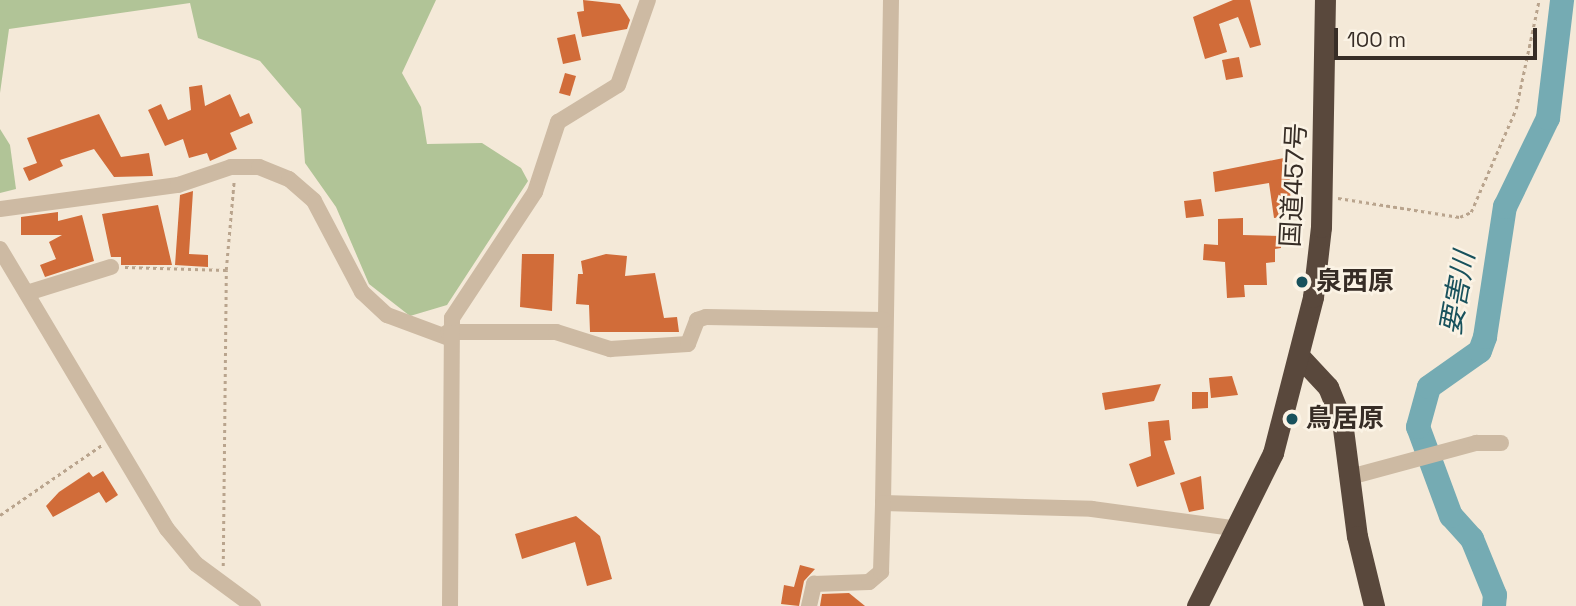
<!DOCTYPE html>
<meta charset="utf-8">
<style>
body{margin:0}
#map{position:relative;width:1576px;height:606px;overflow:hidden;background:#f4e9d8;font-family:"Space Grotesk","Noto Sans JP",sans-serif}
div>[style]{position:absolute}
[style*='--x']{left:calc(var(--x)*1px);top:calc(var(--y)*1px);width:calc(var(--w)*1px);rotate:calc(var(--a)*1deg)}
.green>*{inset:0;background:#b1c497}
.river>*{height:24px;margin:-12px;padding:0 12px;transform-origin:12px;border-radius:12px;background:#75abb3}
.building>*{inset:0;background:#d16c39}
.path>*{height:2.5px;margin-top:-1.25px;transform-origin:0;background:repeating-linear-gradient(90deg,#b9a48d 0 3.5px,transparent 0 7px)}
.minor>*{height:16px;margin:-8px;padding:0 8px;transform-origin:8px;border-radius:8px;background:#cdbaa3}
.highway>*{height:21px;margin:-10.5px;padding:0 10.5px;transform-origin:10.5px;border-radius:10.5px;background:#59483c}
.dots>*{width:19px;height:19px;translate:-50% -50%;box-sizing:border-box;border:4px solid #fbf3e5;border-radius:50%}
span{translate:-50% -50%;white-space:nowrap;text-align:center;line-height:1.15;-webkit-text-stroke:5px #fbf3e5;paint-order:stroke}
.street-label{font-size:26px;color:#372d26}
.poi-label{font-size:26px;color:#372d26;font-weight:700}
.left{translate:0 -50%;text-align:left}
.water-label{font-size:28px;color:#18515c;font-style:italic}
.scale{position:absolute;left:1334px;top:28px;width:203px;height:32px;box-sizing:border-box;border:4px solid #372d26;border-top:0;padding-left:9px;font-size:21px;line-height:24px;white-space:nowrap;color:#372d26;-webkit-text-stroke:5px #fbf3e5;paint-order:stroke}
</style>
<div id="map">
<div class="green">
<div style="clip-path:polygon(0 0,436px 0,402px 73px,421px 107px,427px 144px,482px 143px,521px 168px,528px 181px,447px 305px,410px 316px,369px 284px,336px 207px,305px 163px,301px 109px,260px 61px,198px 38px,190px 3px,9px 29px,0 93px)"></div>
<div style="clip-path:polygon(0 129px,10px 145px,16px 189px,0 193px)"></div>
</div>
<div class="river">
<div style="--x:1494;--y:606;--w:11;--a:-85"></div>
<div style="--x:1495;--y:595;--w:61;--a:-112.3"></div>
<div style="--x:1472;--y:539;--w:31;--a:-132"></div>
<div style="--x:1451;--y:516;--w:95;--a:-110.3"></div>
<div style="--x:1418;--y:427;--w:41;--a:-74.6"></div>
<div style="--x:1429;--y:387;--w:62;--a:-35.2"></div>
<div style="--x:1480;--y:351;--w:15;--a:-70"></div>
<div style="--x:1485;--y:337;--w:132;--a:-81.3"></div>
<div style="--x:1505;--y:207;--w:99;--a:-64.2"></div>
<div style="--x:1548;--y:118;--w:119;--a:-83.2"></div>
</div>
<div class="building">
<div style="clip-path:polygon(583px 0,620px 4px,630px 20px,627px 29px,582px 37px,577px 12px,584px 11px)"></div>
<div style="clip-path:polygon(1233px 0,1250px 0,1261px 45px,1250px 48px,1238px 17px,1219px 24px,1227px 52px,1205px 59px,1193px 17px)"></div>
<div style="clip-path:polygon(575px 34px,581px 60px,563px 64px,557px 38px)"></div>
<div style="clip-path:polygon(1239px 57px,1243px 77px,1226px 80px,1222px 60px)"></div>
<div style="clip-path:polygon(565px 73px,576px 76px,570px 96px,559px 93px)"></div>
<div style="clip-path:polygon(202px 85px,205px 106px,230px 94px,240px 117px,249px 113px,253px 123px,230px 133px,237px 149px,210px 161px,207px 153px,189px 158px,183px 139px,165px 146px,148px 110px,161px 104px,168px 120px,191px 110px,189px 87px)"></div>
<div style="clip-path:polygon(99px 114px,121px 157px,149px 153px,153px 176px,114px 177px,94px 149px,60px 160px,63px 166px,29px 181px,23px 168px,37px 163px,27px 138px)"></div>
<div style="clip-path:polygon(1289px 157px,1291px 216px,1274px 218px,1269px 183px,1215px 192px,1213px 172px)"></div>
<div style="clip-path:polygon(193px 191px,189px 254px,208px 255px,208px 267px,175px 265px,180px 195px)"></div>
<div style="clip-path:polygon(1201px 199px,1204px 216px,1186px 218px,1184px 201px)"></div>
<div style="clip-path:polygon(158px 205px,172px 265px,121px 265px,121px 257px,111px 257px,102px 214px)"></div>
<div style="clip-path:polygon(58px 212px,58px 221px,82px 215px,94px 261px,45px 277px,40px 265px,56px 259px,49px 242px,62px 235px,21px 235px,21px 217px)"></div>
<div style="clip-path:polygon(1243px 218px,1243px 235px,1281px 236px,1281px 248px,1275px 249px,1275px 262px,1266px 263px,1267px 285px,1244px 285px,1245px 297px,1227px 298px,1225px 262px,1203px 260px,1204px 244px,1218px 245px,1218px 219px)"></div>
<div style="clip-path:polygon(522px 254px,554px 254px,552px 311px,520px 307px)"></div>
<div style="clip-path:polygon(606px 254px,627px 256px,625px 276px,655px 273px,664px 318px,677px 317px,679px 332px,590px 332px,589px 305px,576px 304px,578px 274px,583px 274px,581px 261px)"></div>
<div style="clip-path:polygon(1232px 376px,1238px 395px,1211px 398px,1209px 378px)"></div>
<div style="clip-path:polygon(1161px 384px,1154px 401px,1105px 410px,1102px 393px)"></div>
<div style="clip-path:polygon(1192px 392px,1208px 392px,1208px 408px,1192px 409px)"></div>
<div style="clip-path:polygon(1169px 420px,1171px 440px,1164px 441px,1175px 474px,1137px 487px,1129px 464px,1151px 456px,1148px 422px)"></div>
<div style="clip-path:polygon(103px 471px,118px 495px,106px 503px,99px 492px,53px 517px,46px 506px,59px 492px,89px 472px,93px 477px)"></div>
<div style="clip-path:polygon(1201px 476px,1204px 509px,1189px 512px,1180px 483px)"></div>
<div style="clip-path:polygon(576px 516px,600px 536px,612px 579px,587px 586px,575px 542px,522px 559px,515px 534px)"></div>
<div style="clip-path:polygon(800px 565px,815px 569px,804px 581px,799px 606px,781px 604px,784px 585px,794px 587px)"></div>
<div style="clip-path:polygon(849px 593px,865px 606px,820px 606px,822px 594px)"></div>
</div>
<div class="path">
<div style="--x:1338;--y:198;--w:123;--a:8.9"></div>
<div style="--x:1460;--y:217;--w:12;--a:-24"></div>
<div style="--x:1471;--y:212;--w:112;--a:-66.4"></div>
<div style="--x:1516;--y:109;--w:111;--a:-78.1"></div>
<div style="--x:125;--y:267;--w:101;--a:1.7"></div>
<div style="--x:0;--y:515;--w:124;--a:-34.5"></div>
<div style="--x:223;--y:566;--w:296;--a:-89.4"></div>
<div style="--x:226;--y:270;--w:89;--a:-84.9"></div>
</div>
<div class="minor">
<div style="--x:891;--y:0;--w:503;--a:90.91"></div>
<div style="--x:883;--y:503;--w:209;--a:1.6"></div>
<div style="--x:1092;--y:509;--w:148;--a:7.7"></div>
<div style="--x:0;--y:209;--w:180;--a:-7.7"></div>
<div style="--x:178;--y:185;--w:56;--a:-18.8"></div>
<div style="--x:231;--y:167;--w:28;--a:0"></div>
<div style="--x:259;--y:167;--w:32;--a:22"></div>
<div style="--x:289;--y:179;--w:33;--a:41"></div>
<div style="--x:314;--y:201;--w:103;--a:62.2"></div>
<div style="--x:362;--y:292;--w:34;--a:43"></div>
<div style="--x:387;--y:315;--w:66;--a:20.4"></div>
<div style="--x:0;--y:249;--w:326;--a:59.2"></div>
<div style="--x:167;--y:529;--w:45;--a:50.4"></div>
<div style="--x:196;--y:564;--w:71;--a:36.4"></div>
<div style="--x:27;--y:293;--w:88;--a:-17.2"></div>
<div style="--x:448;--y:332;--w:108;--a:0"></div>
<div style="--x:556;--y:332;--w:57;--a:17.5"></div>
<div style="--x:610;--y:349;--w:78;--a:-3.7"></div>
<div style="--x:688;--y:344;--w:26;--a:-69"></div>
<div style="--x:697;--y:320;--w:9;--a:-18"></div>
<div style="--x:706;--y:317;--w:178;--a:1"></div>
<div style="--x:1350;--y:477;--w:131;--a:-15.1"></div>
<div style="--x:1476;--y:443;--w:25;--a:0"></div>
<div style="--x:450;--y:606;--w:288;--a:-89.6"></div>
<div style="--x:452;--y:318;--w:151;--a:-56.6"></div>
<div style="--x:535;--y:192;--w:74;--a:-71.8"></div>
<div style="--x:558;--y:122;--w:70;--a:-31.7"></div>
<div style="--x:618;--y:85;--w:90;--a:-70.6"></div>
<div style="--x:809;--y:606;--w:23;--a:-77"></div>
<div style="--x:814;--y:584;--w:55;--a:-2.1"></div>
<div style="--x:869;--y:582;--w:16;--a:-40"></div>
<div style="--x:881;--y:572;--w:69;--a:-88.3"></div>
</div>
<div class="highway">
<div style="--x:1300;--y:357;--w:41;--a:47"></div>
<div style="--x:1328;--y:387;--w:37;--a:68"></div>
<div style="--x:1342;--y:421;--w:116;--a:82.6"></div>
<div style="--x:1357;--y:536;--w:72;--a:76.3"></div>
<div style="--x:1197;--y:606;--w:171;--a:-63.6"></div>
<div style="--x:1273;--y:453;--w:161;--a:-75.6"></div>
<div style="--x:1313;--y:297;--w:70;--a:-83.5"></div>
<div style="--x:1321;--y:227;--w:227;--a:-89"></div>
</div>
<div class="dots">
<div style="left:1302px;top:282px;background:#18515c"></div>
<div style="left:1292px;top:419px;background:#18515c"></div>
</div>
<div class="street-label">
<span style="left:1294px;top:185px;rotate:-87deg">国道457号</span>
</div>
<div class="poi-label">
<span class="left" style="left:1316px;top:282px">泉西原</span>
<span class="left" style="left:1306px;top:419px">鳥居原</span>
</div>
<div class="water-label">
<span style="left:1457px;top:293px;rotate:-80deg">要害川</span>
</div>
<div class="scale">100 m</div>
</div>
